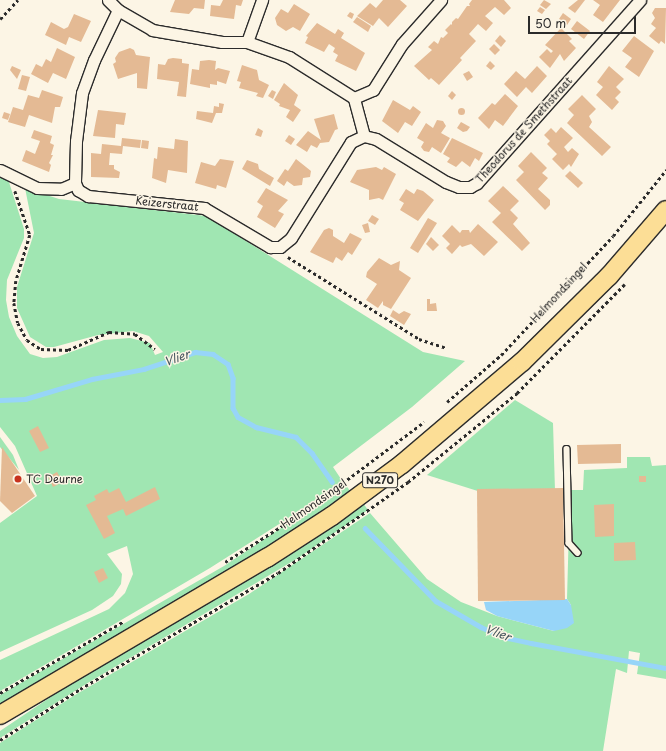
<!DOCTYPE html>
<style>
body{margin:0}
#map{position:relative;width:666px;height:751px;overflow:hidden;background:#fcf5e5;font-family:"Playpen Sans",sans-serif}
div>[style]{position:absolute}
[style*='--x']{left:calc(var(--x)*1px);top:calc(var(--y)*1px);width:calc(var(--w)*1px);rotate:calc(var(--a)*1deg)}
.green>*{inset:0;background:#a0e6b2}
.water>*{inset:0;background:#97d5f8}
.stream>*{height:4.5px;margin:-2.25px;padding:0 2.25px;transform-origin:2.25px;border-radius:2.25px;background:#97d5f8}
.building>*{inset:0;background:#e4ba94}
.round{border-radius:50%}
.path>*{height:2.5px;margin-top:-1.25px;transform-origin:0;background:repeating-linear-gradient(90deg,#2b2b2b 0 3px,transparent 0 6px)}
.roads{filter:drop-shadow(1px 0 #2b2b2b) drop-shadow(-1px 0 #2b2b2b) drop-shadow(0 1px #2b2b2b) drop-shadow(0 -1px #2b2b2b)}
.lane>*{height:5.5px;margin:-2.75px;padding:0 2.75px;transform-origin:2.75px;border-radius:2.75px;background:#fcf5e5}
.street>*{height:11px;margin:-5.5px;padding:0 5.5px;transform-origin:5.5px;border-radius:5.5px;background:#fcf5e5}
.primary>*{height:18px;margin:-9px;padding:0 9px;transform-origin:9px;border-radius:9px;background:#fcde96}
.dots>*{width:11px;height:11px;translate:-50% -50%;box-sizing:border-box;border:2px solid #fcf5e5;border-radius:50%}
span{translate:-50% -50%;white-space:nowrap;text-align:center;line-height:1.15;-webkit-text-stroke:3px #fcf5e5;paint-order:stroke}
.shield-label span{padding:1px 3px;background:#fcf5e5;border:1px solid;border-radius:3px;-webkit-text-stroke-width:0}
.shield-label{font-size:10px;color:#2b2b2b;font-weight:700}
.street-label{font-size:11px;color:#2b2b2b}
.poi-label{font-size:11px;color:#2b2b2b}
.left{translate:0 -50%;text-align:left}
.water-label{font-size:12px;color:#46565e;font-style:italic}
.scale{position:absolute;left:528px;top:16px;width:108px;height:18px;box-sizing:border-box;border:2px solid #2b2b2b;border-top:0;padding-left:5px;font-size:12px;line-height:14px;white-space:nowrap;color:#2b2b2b;-webkit-text-stroke:3px #fcf5e5;paint-order:stroke}
</style>
<div id="map">
<div class="green">
<div style="clip-path:polygon(0 176px,8px 179px,24px 229px,24px 238px,7px 280px,6px 300px,9px 317px,17px 336px,30px 354px,43px 358px,57px 357px,104px 340px,130px 338px,150px 343px,155px 355px,163px 352px,149px 336px,133px 331px,98px 335px,54px 347px,46px 347px,30px 337px,17px 308px,17px 287px,34px 233px,25px 188px,59px 199px,206px 216px,423px 352px,465px 361px,412px 407px,333px 467px,343px 482px,317px 500px,210px 568px,0 691px,0 660px,109px 609px,125px 593px,133px 574px,127px 546px,107px 554px,122px 574px,121px 584px,113px 596px,92px 610px,0 652px,0 523px,37px 496px,15px 446px,0 427px)"></div>
<div style="clip-path:polygon(515px 400px,553px 423px,555px 491px,484px 493px,427px 475px)"></div>
<div style="clip-path:polygon(0 437px,13px 455px,19px 470px,0 447px)"></div>
<div style="clip-path:polygon(627px 457px,650px 457px,652px 466px,666px 465px,666px 679px,637px 674px,640px 653px,629px 651px,627px 673px,616px 669px,603px 751px,0 751px,0 743px,75px 695px,249px 594px,370px 513px,427px 579px,461px 602px,497px 616px,554px 631px,571px 605px,567px 599px,570px 490px,583px 490px,584px 470px,627px 468px)"></div>
<div style="clip-path:polygon(346px 485px,350px 491px,266px 549px,0 705px,0 695px,224px 566px)"></div>
<div style="clip-path:polygon(363px 503px,368px 510px,298px 558px,86px 684px,0 738px,0 731px,73px 682px)"></div>
</div>
<div class="water">
<div style="clip-path:polygon(567px 599px,571px 605px,574px 623px,567px 628px,554px 631px,497px 616px,486px 610px,484px 602px)"></div>
</div>
<div class="stream">
<div style="--x:0;--y:400;--w:25;--a:-2"></div>
<div style="--x:25;--y:399;--w:70;--a:-16.6"></div>
<div style="--x:92;--y:379;--w:53;--a:-10.9"></div>
<div style="--x:144;--y:369;--w:54;--a:-18.4"></div>
<div style="--x:195;--y:352;--w:18;--a:6"></div>
<div style="--x:213;--y:354;--w:18;--a:34"></div>
<div style="--x:228;--y:364;--w:15;--a:70"></div>
<div style="--x:233;--y:378;--w:30;--a:90"></div>
<div style="--x:233;--y:408;--w:10;--a:61"></div>
<div style="--x:238;--y:417;--w:21;--a:29"></div>
<div style="--x:256;--y:427;--w:41;--a:14"></div>
<div style="--x:296;--y:437;--w:23;--a:45"></div>
<div style="--x:312;--y:453;--w:35;--a:55"></div>
<div style="--x:365;--y:528;--w:102;--a:45.8"></div>
<div style="--x:436;--y:601;--w:52;--a:30"></div>
<div style="--x:481;--y:627;--w:24;--a:24"></div>
<div style="--x:503;--y:637;--w:29;--a:12"></div>
<div style="--x:531;--y:643;--w:137;--a:10.5"></div>
</div>
<div class="building">
<div style="clip-path:polygon(175px 0,205px 0,204px 9px,194px 8px,189px 14px,170px 12px)"></div>
<div style="clip-path:polygon(223px 0,243px 0,241px 6px,236px 5px,234px 19px,210px 16px,211px 5px,220px 6px)"></div>
<div style="clip-path:polygon(383px 0,400px 0,407px 6px,388px 27px,379px 18px,373px 26px,357px 16px,370px 3px,376px 8px)"></div>
<div style="clip-path:polygon(472px 0,504px 0,511px 8px,504px 15px,495px 7px,485px 16px,493px 23px,486px 31px,478px 24px,469px 34px,476px 41px,460px 58px,462px 60px,439px 85px,431px 78px,429px 80px,414px 66px,432px 50px,428px 47px,434px 41px,438px 44px,441px 37px,443px 38px,448px 33px,445px 30px,451px 24px,452px 25px,452px 22px,456px 18px,458px 19px,467px 6px,470px 6px,469px 4px)"></div>
<div style="clip-path:polygon(544px 0,551px 4px,546px 9px,540px 5px)"></div>
<div style="clip-path:polygon(578px 0,585px 0,575px 13px,568px 8px)"></div>
<div style="clip-path:polygon(593px 0,620px 0,603px 22px,593px 15px,600px 5px)"></div>
<div style="clip-path:polygon(294px 4px,310px 14px,300px 31px,293px 27px,286px 31px,277px 25px,275px 18px,281px 9px,288px 13px)"></div>
<div style="clip-path:polygon(540px 7px,545px 10px,542px 14px,537px 11px)"></div>
<div style="clip-path:polygon(655px 8px,666px 8px,665px 44px,661px 41px,659px 44px,649px 36px,656px 28px,651px 24px,655px 18px,652px 13px)"></div>
<div style="clip-path:polygon(350px 12px,354px 14px,352px 19px,347px 16px)"></div>
<div style="clip-path:polygon(563px 13px,571px 19px,567px 25px,559px 19px)"></div>
<div style="clip-path:polygon(74px 14px,91px 21px,81px 42px,69px 37px,66px 45px,45px 35px,51px 22px,64px 29px,68px 27px)"></div>
<div style="clip-path:polygon(357px 17px,371px 26px,368px 32px,353px 22px)"></div>
<div style="clip-path:polygon(577px 21px,590px 31px,584px 39px,571px 29px)"></div>
<div style="clip-path:polygon(317px 23px,335px 34px,338px 29px,344px 33px,341px 38px,365px 53px,356px 71px,335px 61px,338px 55px,333px 52px,335px 48px,329px 44px,324px 52px,305px 43px,308px 37px,306px 36px)"></div>
<div style="clip-path:polygon(561px 28px,572px 39px,569px 41px,576px 48px,564px 61px,560px 54px,550px 68px,539px 57px,547px 49px,551px 53px,553px 51px,545px 45px)"></div>
<div style="clip-path:polygon(500px 35px,506px 41px,501px 47px,495px 41px)"></div>
<div style="clip-path:polygon(634px 36px,654px 51px,639px 77px,625px 67px,632px 58px,622px 51px)"></div>
<div style="clip-path:polygon(494px 44px,500px 50px,495px 55px,489px 49px)"></div>
<div style="clip-path:polygon(57px 48px,75px 57px,66px 79px,53px 73px,48px 83px,31px 74px,36px 64px,42px 67px,46px 59px,51px 62px)"></div>
<div style="clip-path:polygon(130px 48px,134px 50px,136px 55px,150px 57px,147px 89px,137px 88px,137px 73px,118px 79px,113px 64px,116px 62px,115px 58px,119px 52px)"></div>
<div style="clip-path:polygon(173px 58px,182px 59px,182px 63px,189px 64px,186px 97px,177px 96px,179px 82px,157px 79px,158px 64px,165px 65px,168px 59px)"></div>
<div style="clip-path:polygon(209px 60px,216px 61px,215px 70px,218px 68px,230px 71px,226px 84px,217px 81px,217px 85px,210px 84px,210px 88px,190px 84px,192px 69px,199px 70px,200px 61px)"></div>
<div style="clip-path:polygon(490px 61px,495px 66px,491px 70px,486px 66px)"></div>
<div style="clip-path:polygon(242px 65px,257px 70px,259px 80px,269px 85px,263px 98px,256px 96px,258px 93px,239px 88px,241px 82px,237px 81px)"></div>
<div style="clip-path:polygon(12px 66px,21px 70px,17px 79px,10px 70px)"></div>
<div style="clip-path:polygon(537px 66px,547px 76px,532px 93px,526px 87px,517px 97px,504px 84px,516px 71px,525px 79px)"></div>
<div style="clip-path:polygon(609px 66px,624px 79px,616px 87px,621px 92px,615px 98px,619px 102px,612px 110px,596px 95px,603px 87px,597px 82px)"></div>
<div style="clip-path:polygon(469px 71px,473px 77px,467px 81px,463px 74px)"></div>
<div style="clip-path:polygon(22px 75px,30px 77px,26px 91px,18px 89px)"></div>
<div style="clip-path:polygon(284px 83px,298px 95px,294px 105px,301px 110px,293px 122px,286px 117px,290px 110px,279px 106px,280px 104px,274px 100px)"></div>
<div style="clip-path:polygon(42px 90px,63px 97px,60px 107px,55px 107px,52px 123px,29px 115px,25px 127px,8px 122px,13px 107px,23px 110px,28px 95px,39px 98px)"></div>
<div style="clip-path:polygon(272px 90px,276px 92px,273px 99px,268px 96px)"></div>
<div style="clip-path:polygon(452px 91px,456px 95px,452px 100px,448px 96px)"></div>
<div style="clip-path:polygon(505px 94px,518px 106px,503px 126px,495px 120px,489px 129px,478px 118px,492px 103px,495px 105px)"></div>
<div style="clip-path:polygon(582px 95px,596px 109px,589px 116px,592px 122px,589px 127px,611px 147px,602px 156px,567px 123px,574px 115px,568px 109px)"></div>
<div style="clip-path:polygon(393px 100px,410px 110px,413px 106px,421px 112px,412px 126px,405px 122px,398px 133px,382px 121px)"></div>
<div style="clip-path:polygon(219px 103px,224px 104px,222px 113px,216px 113px,212px 123px,196px 119px,197px 111px,213px 113px,214px 106px,219px 107px)"></div>
<div class="round" style="left:457.5px;top:107.5px;width:7px;height:7px"></div>
<div style="clip-path:polygon(98px 110px,126px 113px,124px 125px,116px 124px,115px 138px,93px 136px)"></div>
<div style="clip-path:polygon(4px 112px,10px 114px,8px 120px,2px 118px)"></div>
<div style="clip-path:polygon(334px 114px,338px 129px,335px 130px,329px 142px,320px 143px,317px 148px,311px 145px,307px 152px,296px 145px,308px 131px,321px 140px,314px 119px)"></div>
<div style="clip-path:polygon(437px 120px,443px 121px,446px 126px,441px 133px,450px 138px,441px 153px,432px 147px,429px 152px,424px 151px,421px 147px,424px 142px,417px 138px,426px 123px,433px 128px)"></div>
<div style="clip-path:polygon(461px 122px,470px 127px,467px 131px,463px 132px,457px 128px)"></div>
<div style="clip-path:polygon(561px 127px,573px 138px,564px 147px,568px 152px,572px 148px,579px 154px,571px 167px,569px 164px,563px 170px,552px 159px,557px 154px,547px 144px,550px 141px,544px 135px,551px 128px,556px 133px)"></div>
<div style="clip-path:polygon(258px 128px,263px 131px,261px 137px,255px 135px)"></div>
<div style="clip-path:polygon(34px 130px,52px 136px,50px 143px,54px 145px,51px 155px,53px 155px,49px 163px,51px 165px,49px 172px,22px 161px,26px 150px,35px 154px,40px 141px,31px 138px)"></div>
<div style="clip-path:polygon(289px 135px,295px 139px,291px 145px,285px 141px)"></div>
<div style="clip-path:polygon(122px 138px,141px 140px,140px 148px,123px 146px,122px 154px,110px 153px,109px 165px,114px 165px,114px 169px,120px 172px,119px 178px,91px 177px,91px 153px,101px 154px,102px 144px,121px 146px)"></div>
<div style="clip-path:polygon(452px 138px,483px 153px,479px 161px,475px 158px,470px 167px,462px 161px,456px 167px,447px 162px,450px 158px,443px 154px)"></div>
<div style="clip-path:polygon(175px 139px,188px 141px,187px 173px,168px 170px,166px 183px,152px 178px,154px 158px,157px 159px,158px 147px,174px 149px)"></div>
<div style="clip-path:polygon(142px 140px,149px 141px,148px 149px,141px 148px)"></div>
<div style="clip-path:polygon(531px 152px,547px 168px,542px 173px,548px 178px,538px 189px,550px 200px,550px 205px,545px 210px,516px 180px,524px 172px,518px 166px)"></div>
<div style="clip-path:polygon(220px 159px,234px 161px,226px 188px,217px 185px,216px 189px,195px 183px,201px 162px,215px 166px)"></div>
<div style="clip-path:polygon(296px 159px,311px 171px,310px 177px,303px 178px,302px 185px,294px 186px,287px 181px,284px 186px,277px 181px,285px 169px,288px 171px)"></div>
<div style="clip-path:polygon(247px 160px,258px 164px,259px 169px,274px 178px,270px 186px,242px 169px)"></div>
<div style="clip-path:polygon(376px 167px,382px 170px,384px 167px,396px 174px,383px 200px,379px 198px,369px 200px,369px 190px,350px 182px,357px 170px)"></div>
<div style="clip-path:polygon(570px 171px,583px 183px,578px 188px,565px 176px)"></div>
<div style="clip-path:polygon(503px 186px,519px 201px,510px 210px,518px 218px,513px 224px,530px 243px,522px 251px,492px 222px,501px 213px,488px 201px)"></div>
<div style="clip-path:polygon(266px 188px,288px 200px,278px 211px,284px 214px,275px 228px,257px 217px,263px 206px,257px 202px)"></div>
<div style="clip-path:polygon(406px 189px,414px 194px,417px 189px,423px 191px,434px 200px,418px 221px,400px 210px,404px 203px,399px 200px)"></div>
<div style="clip-path:polygon(372px 215px,379px 219px,375px 225px,368px 221px)"></div>
<div style="clip-path:polygon(428px 218px,437px 223px,418px 253px,410px 248px)"></div>
<div style="clip-path:polygon(368px 223px,370px 232px,365px 233px,362px 225px)"></div>
<div style="clip-path:polygon(478px 224px,498px 242px,484px 256px,471px 244px,462px 247px,460px 245px,452px 254px,446px 248px,450px 244px,442px 236px,452px 225px,460px 233px,462px 230px,469px 230px,470px 233px)"></div>
<div style="clip-path:polygon(329px 228px,333px 230px,333px 236px,344px 243px,350px 233px,362px 239px,352px 255px,348px 252px,342px 261px,336px 257px,333px 263px,310px 252px,324px 230px)"></div>
<div style="clip-path:polygon(431px 237px,439px 245px,433px 251px,426px 244px)"></div>
<div style="clip-path:polygon(379px 258px,391px 265px,400px 261px,399px 270px,411px 278px,391px 309px,383px 305px,383px 301px,378px 308px,366px 300px,377px 284px,366px 277px,367px 272px)"></div>
<div style="clip-path:polygon(427px 299px,430px 299px,430px 304px,436px 303px,437px 311px,427px 311px)"></div>
<div style="clip-path:polygon(393px 310px,399px 314px,404px 311px,411px 314px,404px 325px,390px 316px)"></div>
<div style="clip-path:polygon(38px 426px,49px 448px,40px 452px,29px 431px)"></div>
<div style="clip-path:polygon(621px 444px,621px 463px,578px 464px,577px 445px)"></div>
<div style="clip-path:polygon(2px 447px,35px 496px,12px 513px,0 501px)"></div>
<div style="clip-path:polygon(57px 472px,63px 482px,53px 487px,48px 477px)"></div>
<div style="clip-path:polygon(639px 476px,646px 476px,646px 482px,639px 482px)"></div>
<div style="clip-path:polygon(155px 487px,160px 499px,126px 516px,123px 509px,107px 516px,115px 533px,104px 539px,86px 505px,96px 500px,94px 496px,107px 489px,109px 493px,119px 488px,126px 502px)"></div>
<div style="clip-path:polygon(563px 488px,565px 600px,478px 601px,477px 489px)"></div>
<div style="clip-path:polygon(614px 504px,614px 536px,595px 537px,594px 505px)"></div>
<div style="clip-path:polygon(635px 542px,636px 560px,614px 561px,614px 543px)"></div>
<div style="clip-path:polygon(103px 568px,108px 578px,99px 583px,94px 572px)"></div>
</div>
<div class="path">
<div style="--x:0;--y:19;--w:26;--a:-47"></div>
<div style="--x:15;--y:191;--w:46;--a:71.2"></div>
<div style="--x:30;--y:235;--w:48;--a:106.9"></div>
<div style="--x:16;--y:281;--w:22;--a:95"></div>
<div style="--x:14;--y:303;--w:20;--a:79"></div>
<div style="--x:18;--y:323;--w:19;--a:62"></div>
<div style="--x:27;--y:340;--w:17;--a:33"></div>
<div style="--x:41;--y:349;--w:27;--a:2"></div>
<div style="--x:68;--y:350;--w:45;--a:-23.7"></div>
<div style="--x:109;--y:332;--w:26;--a:4"></div>
<div style="--x:135;--y:334;--w:25;--a:37"></div>
<div style="--x:288;--y:257;--w:155;--a:32"></div>
<div style="--x:419;--y:339;--w:28;--a:18"></div>
<div style="--x:447;--y:402;--w:72;--a:-41"></div>
<div style="--x:501;--y:355;--w:163;--a:-46.7"></div>
<div style="--x:613;--y:236;--w:85;--a:-51.2"></div>
<div style="--x:225;--y:562;--w:93;--a:-32.3"></div>
<div style="--x:304;--y:512;--w:150;--a:-36.9"></div>
<div style="--x:0;--y:693;--w:143;--a:-30.1"></div>
<div style="--x:0;--y:740;--w:95;--a:-32.5"></div>
<div style="--x:80;--y:689;--w:229;--a:-30.4"></div>
<div style="--x:278;--y:573;--w:159;--a:-35"></div>
<div style="--x:408;--y:482;--w:141;--a:-39.2"></div>
<div style="--x:517;--y:393;--w:153;--a:-45.3"></div>
</div>
<div class="roads">
<div class="lane">
<div style="--x:567;--y:449;--w:94;--a:88.8"></div>
<div style="--x:569;--y:543;--w:13;--a:48"></div>
</div>
<div class="street">
<div style="--x:108;--y:0;--w:14;--a:45"></div>
<div style="--x:118;--y:10;--w:39;--a:30"></div>
<div style="--x:152;--y:30;--w:71;--a:9.7"></div>
<div style="--x:222;--y:42;--w:25;--a:0"></div>
<div style="--x:247;--y:42;--w:45;--a:19.7"></div>
<div style="--x:289;--y:57;--w:77;--a:32.2"></div>
<div style="--x:354;--y:98;--w:21;--a:-23"></div>
<div style="--x:373;--y:90;--w:54;--a:-57.8"></div>
<div style="--x:402;--y:44;--w:59;--a:-48.4"></div>
<div style="--x:118;--y:10;--w:55;--a:115.6"></div>
<div style="--x:94;--y:60;--w:35;--a:110"></div>
<div style="--x:82;--y:93;--w:48;--a:97.1"></div>
<div style="--x:76;--y:141;--w:42;--a:91.4"></div>
<div style="--x:75;--y:183;--w:8;--a:67"></div>
<div style="--x:78;--y:190;--w:12;--a:31"></div>
<div style="--x:88;--y:196;--w:117;--a:5.9"></div>
<div style="--x:204;--y:208;--w:77;--a:30.6"></div>
<div style="--x:270;--y:247;--w:10;--a:0"></div>
<div style="--x:280;--y:247;--w:14;--a:-39"></div>
<div style="--x:291;--y:238;--w:113;--a:-58"></div>
<div style="--x:351;--y:142;--w:14;--a:-25"></div>
<div style="--x:364;--y:136;--w:39;--a:-105"></div>
<div style="--x:247;--y:42;--w:45;--a:-70.3"></div>
<div style="--x:364;--y:136;--w:12;--a:14"></div>
<div style="--x:376;--y:139;--w:82;--a:31.6"></div>
<div style="--x:446;--y:182;--w:14;--a:21"></div>
<div style="--x:459;--y:187;--w:11;--a:0"></div>
<div style="--x:470;--y:187;--w:8;--a:-30"></div>
<div style="--x:477;--y:183;--w:245;--a:-48.3"></div>
<div style="--x:0;--y:170;--w:41;--a:25.9"></div>
<div style="--x:37;--y:188;--w:24;--a:2"></div>
<div style="--x:61;--y:189;--w:15;--a:-23"></div>
</div>
<div class="primary">
<div style="--x:0;--y:715;--w:310;--a:-30.5"></div>
<div style="--x:267;--y:558;--w:77;--a:-32.9"></div>
<div style="--x:332;--y:516;--w:87;--a:-36.6"></div>
<div style="--x:402;--y:464;--w:157;--a:-40.4"></div>
<div style="--x:522;--y:362;--w:122;--a:-44.7"></div>
<div style="--x:609;--y:276;--w:87;--a:-49.2"></div>
</div>
</div>
<div class="dots">
<div style="left:18px;top:479px;background:#c8321e"></div>
</div>
<div class="shield-label">
<span style="left:380px;top:480px">N270</span>
</div>
<div class="street-label">
<span style="left:524px;top:130px;rotate:-48deg">Theodorus de Smethstraat</span>
<span style="left:167px;top:204px;rotate:6deg">Keizerstraat</span>
<span style="left:559px;top:293px;rotate:-47deg">Helmondsingel</span>
<span style="left:314px;top:504px;rotate:-35deg">Helmondsingel</span>
</div>
<div class="poi-label">
<span class="left" style="left:26px;top:479px">TC Deurne</span>
</div>
<div class="water-label">
<span style="left:177px;top:358px;rotate:-19deg">Vlier</span>
<span style="left:498px;top:633px;rotate:20deg">Vlier</span>
</div>
<div class="scale">50 m</div>
</div>
